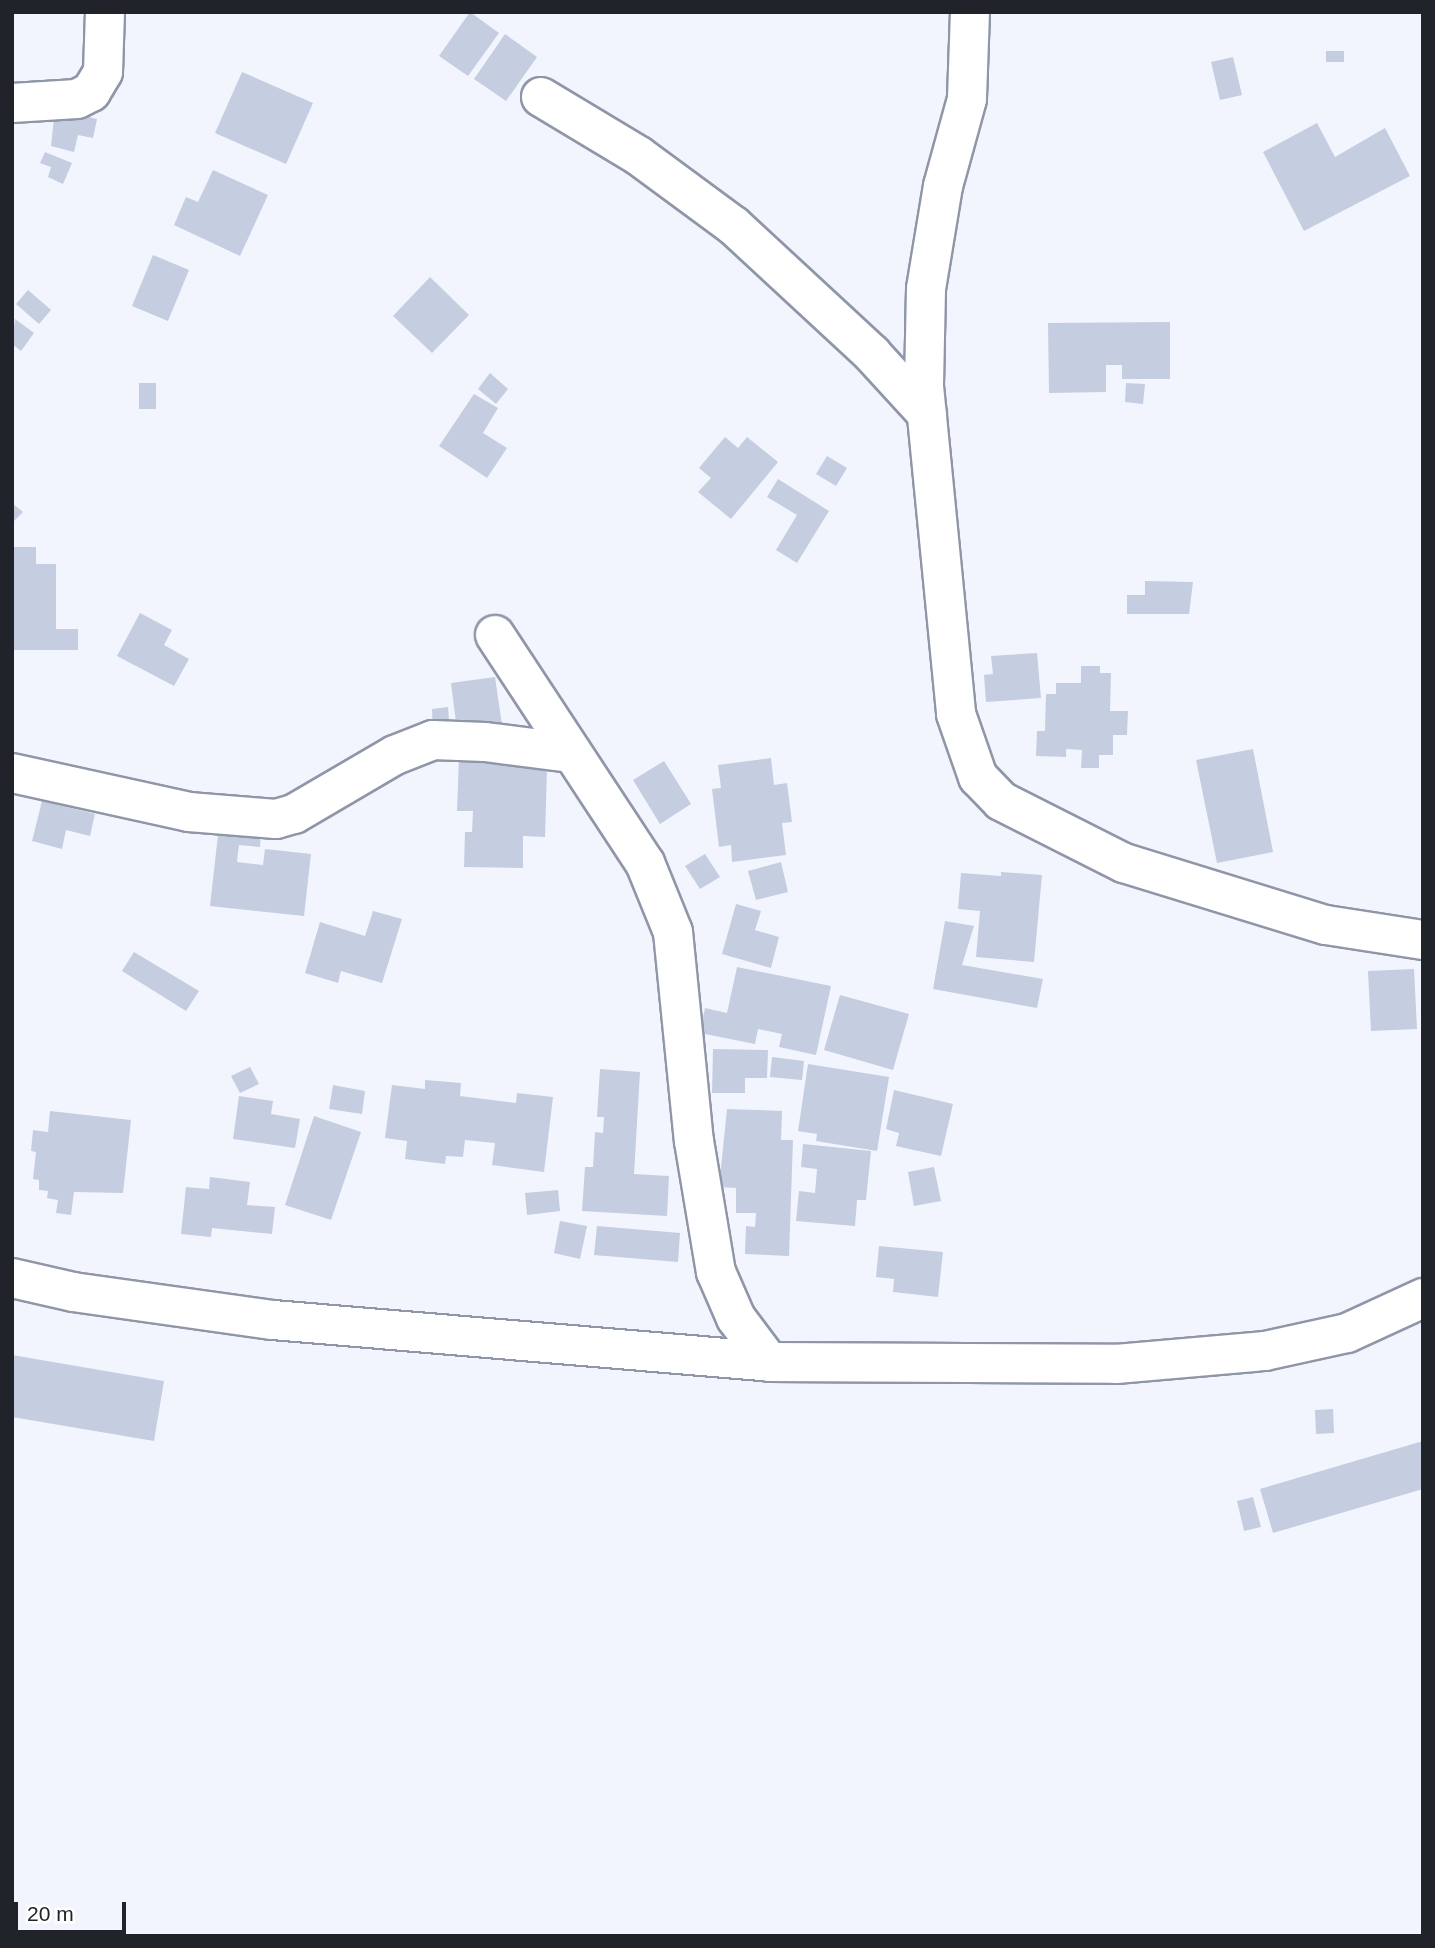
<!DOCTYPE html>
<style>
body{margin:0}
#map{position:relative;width:1435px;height:1948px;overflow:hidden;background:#f2f5fd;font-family:Arial,sans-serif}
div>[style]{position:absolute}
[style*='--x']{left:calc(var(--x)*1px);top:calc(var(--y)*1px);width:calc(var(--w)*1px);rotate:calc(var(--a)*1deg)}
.building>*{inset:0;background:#c5cde0}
.roads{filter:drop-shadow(2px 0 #8f96a8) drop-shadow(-2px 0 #8f96a8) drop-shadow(0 2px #8f96a8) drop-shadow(0 -2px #8f96a8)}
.street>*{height:38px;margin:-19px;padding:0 19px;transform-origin:19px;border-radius:19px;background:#fff}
span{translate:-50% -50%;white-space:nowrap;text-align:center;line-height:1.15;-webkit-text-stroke:7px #fff;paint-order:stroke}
.frame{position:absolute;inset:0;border:14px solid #20232a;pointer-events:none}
.scale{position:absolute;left:14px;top:1902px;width:112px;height:32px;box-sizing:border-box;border:4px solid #20232a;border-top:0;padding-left:9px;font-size:21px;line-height:24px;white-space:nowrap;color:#20232a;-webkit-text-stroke:5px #fff;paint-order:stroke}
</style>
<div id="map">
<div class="building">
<div style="clip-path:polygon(470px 12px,499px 33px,468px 76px,439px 56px)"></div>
<div style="clip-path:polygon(505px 34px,537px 57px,506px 101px,474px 79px)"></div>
<div style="clip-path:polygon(1326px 51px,1344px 51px,1344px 62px,1326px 62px)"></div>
<div style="clip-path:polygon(1233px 57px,1242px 95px,1220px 100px,1211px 62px)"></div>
<div style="clip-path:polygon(242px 72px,313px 103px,286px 164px,215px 133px)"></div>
<div style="clip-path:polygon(55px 109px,97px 119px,93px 138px,78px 135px,74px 152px,51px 146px)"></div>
<div style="clip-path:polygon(1317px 123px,1335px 157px,1385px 128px,1410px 176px,1304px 231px,1263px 152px)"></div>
<div style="clip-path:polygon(45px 152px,72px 163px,63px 184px,48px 177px,51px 167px,40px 163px)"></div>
<div style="clip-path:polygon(213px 170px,268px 195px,240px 256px,174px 225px,186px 197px,198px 202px)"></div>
<div style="clip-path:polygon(153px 255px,189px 270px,168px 321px,132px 306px)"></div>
<div style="clip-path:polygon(430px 277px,469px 315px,432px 353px,393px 316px)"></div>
<div style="clip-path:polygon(28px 290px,51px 310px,39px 324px,16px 304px)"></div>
<div style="clip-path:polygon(15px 319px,34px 333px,21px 351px,12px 344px)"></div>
<div style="clip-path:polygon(1170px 322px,1170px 379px,1122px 379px,1122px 365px,1106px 365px,1106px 392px,1049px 393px,1048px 323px)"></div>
<div style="clip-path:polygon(490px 373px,508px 389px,496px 404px,478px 389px)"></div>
<div style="clip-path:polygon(139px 383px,156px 383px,156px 409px,139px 409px)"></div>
<div style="clip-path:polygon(1126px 383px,1145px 384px,1143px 404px,1125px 402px)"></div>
<div style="clip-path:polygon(474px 394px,498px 408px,483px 433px,507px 448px,487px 478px,439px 446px)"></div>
<div style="clip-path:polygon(725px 437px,738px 448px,747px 437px,778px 462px,731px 519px,698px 492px,711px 478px,699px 468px)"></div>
<div style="clip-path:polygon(827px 456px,847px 468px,836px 486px,816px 474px)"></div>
<div style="clip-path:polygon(778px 479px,829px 511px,797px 563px,776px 550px,797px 515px,767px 497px)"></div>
<div style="clip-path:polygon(12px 503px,23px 512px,12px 523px)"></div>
<div style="clip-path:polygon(12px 547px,36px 547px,36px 564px,56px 564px,56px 629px,78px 629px,78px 650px,12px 650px)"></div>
<div style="clip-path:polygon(1145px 581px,1193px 582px,1189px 614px,1127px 614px,1127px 595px,1145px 595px)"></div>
<div style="clip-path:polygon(140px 613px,172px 630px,164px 645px,189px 659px,174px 686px,117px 656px)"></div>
<div style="clip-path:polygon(1037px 653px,1041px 698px,986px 702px,984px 675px,993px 674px,991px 656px)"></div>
<div style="clip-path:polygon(1081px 666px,1100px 666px,1100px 673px,1111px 673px,1110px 711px,1128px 711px,1127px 735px,1113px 735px,1113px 755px,1099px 755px,1099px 768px,1081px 768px,1082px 750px,1066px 749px,1066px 757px,1036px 756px,1037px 731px,1045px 731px,1046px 694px,1056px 694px,1056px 683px,1081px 683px)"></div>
<div style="clip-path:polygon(495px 677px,502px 725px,457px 730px,451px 683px)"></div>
<div style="clip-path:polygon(448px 707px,450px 735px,433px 736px,432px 709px)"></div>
<div style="clip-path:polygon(1253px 749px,1273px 852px,1217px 863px,1196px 760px)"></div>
<div style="clip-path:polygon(459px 756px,519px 758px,519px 767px,547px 768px,545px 837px,523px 836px,523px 868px,464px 867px,465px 832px,472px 832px,473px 811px,457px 811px)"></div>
<div style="clip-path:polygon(771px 758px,774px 785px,787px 783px,792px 822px,782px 823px,786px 855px,732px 862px,731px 845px,719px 847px,712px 789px,721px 788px,718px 765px)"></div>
<div style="clip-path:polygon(664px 761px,691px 804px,660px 824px,633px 780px)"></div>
<div style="clip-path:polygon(42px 801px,95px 814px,90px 836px,66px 830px,62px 849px,32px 841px)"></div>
<div style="clip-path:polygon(219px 826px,261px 830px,260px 847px,239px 845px,237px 862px,263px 865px,265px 849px,311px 854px,304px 916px,210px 906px)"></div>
<div style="clip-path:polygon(705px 854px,720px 877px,700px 889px,685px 866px)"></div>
<div style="clip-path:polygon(781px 862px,788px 892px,756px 900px,748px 871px)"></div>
<div style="clip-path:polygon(1001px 872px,1042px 875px,1034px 962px,976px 957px,980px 911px,958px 909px,961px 873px,1001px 876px)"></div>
<div style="clip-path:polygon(736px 904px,761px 911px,755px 930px,779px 937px,771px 968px,722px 954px)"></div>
<div style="clip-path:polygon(373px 911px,402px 919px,382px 983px,341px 971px,338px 983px,305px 973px,320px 922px,365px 936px)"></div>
<div style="clip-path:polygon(945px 921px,974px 926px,962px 965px,1043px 979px,1037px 1008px,933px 989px)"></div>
<div style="clip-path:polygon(134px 952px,199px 991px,186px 1011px,122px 971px)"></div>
<div style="clip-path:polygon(737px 967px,831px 986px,816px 1055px,779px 1047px,782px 1034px,758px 1029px,755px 1044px,700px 1033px,705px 1008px,727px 1013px)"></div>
<div style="clip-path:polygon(1414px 969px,1417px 1029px,1371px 1031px,1368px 971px)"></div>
<div style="clip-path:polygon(840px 995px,909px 1014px,893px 1070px,824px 1050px)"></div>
<div style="clip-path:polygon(713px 1049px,768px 1050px,767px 1078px,745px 1078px,745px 1093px,712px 1093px)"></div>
<div style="clip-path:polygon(772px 1057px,804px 1061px,802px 1080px,770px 1077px)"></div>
<div style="clip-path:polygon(808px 1064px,889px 1077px,877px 1151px,816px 1141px,817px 1134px,798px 1131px)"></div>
<div style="clip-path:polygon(250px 1067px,259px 1084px,240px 1093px,231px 1076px)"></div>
<div style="clip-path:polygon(600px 1069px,640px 1072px,634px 1174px,669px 1176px,667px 1216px,582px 1211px,585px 1167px,593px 1167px,595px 1132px,603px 1133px,604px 1117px,597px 1117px)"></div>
<div style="clip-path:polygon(425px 1080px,461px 1083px,460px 1096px,516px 1103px,517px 1093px,553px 1097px,544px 1172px,492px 1165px,495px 1143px,465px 1140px,463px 1157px,446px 1156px,445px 1164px,405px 1159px,407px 1141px,385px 1138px,392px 1085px,425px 1089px)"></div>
<div style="clip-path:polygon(333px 1085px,365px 1091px,362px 1114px,329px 1109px)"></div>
<div style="clip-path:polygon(894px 1090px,953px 1104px,941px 1156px,896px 1146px,899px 1133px,886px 1129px)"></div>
<div style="clip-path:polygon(239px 1096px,273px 1101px,271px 1114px,300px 1119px,295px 1148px,233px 1139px)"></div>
<div style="clip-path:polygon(727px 1109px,782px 1111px,781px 1140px,793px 1140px,789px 1256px,745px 1254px,746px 1226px,755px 1227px,756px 1213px,736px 1213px,736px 1188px,719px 1187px)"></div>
<div style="clip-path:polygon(50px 1111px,131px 1120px,123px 1193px,74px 1192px,71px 1215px,56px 1213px,58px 1200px,47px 1198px,48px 1191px,39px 1190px,39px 1180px,33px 1179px,36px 1152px,31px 1151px,33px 1130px,48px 1132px)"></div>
<div style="clip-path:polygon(314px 1116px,361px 1132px,331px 1220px,285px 1205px)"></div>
<div style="clip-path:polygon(803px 1144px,871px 1151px,866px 1200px,857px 1200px,855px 1226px,796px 1221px,799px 1191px,815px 1193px,817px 1169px,801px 1167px)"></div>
<div style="clip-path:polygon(934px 1167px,941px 1201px,914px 1206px,908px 1172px)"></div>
<div style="clip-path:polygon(210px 1177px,250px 1182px,247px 1205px,275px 1207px,272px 1234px,212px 1228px,211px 1237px,181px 1234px,186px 1187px,209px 1189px)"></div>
<div style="clip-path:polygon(558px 1190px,560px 1211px,527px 1215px,525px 1193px)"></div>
<div style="clip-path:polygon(560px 1221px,587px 1226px,580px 1259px,554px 1253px)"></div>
<div style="clip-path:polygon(597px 1226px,680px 1233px,678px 1262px,594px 1255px)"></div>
<div style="clip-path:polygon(879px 1246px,943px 1252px,938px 1297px,893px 1292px,894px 1279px,876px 1277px)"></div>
<div style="clip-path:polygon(12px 1355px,164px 1381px,154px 1441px,12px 1417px)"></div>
<div style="clip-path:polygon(1333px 1409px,1334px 1433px,1316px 1434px,1315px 1410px)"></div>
<div style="clip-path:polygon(1423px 1441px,1423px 1489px,1273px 1533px,1260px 1489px)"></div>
<div style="clip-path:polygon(1253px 1497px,1261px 1527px,1244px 1531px,1237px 1501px)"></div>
</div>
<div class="roads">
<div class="street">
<div style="--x:970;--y:12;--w:87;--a:92"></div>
<div style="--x:967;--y:99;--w:90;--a:105.4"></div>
<div style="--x:943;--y:186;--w:104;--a:99.4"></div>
<div style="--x:926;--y:289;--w:97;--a:91.2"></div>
<div style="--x:924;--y:386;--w:330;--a:84.4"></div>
<div style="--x:956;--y:714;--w:67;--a:70.8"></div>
<div style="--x:978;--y:777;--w:33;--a:46"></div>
<div style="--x:1001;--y:801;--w:138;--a:26.8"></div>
<div style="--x:1124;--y:863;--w:211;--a:17.1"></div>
<div style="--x:1326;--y:925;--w:98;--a:8.8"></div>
<div style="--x:541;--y:97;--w:114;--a:31"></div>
<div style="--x:639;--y:156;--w:118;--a:36.4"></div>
<div style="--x:734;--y:226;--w:188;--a:42.8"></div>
<div style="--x:872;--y:354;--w:81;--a:47.5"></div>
<div style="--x:12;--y:103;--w:65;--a:-3.5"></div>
<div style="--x:77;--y:99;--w:16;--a:-27"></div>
<div style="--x:91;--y:92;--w:23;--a:-59"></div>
<div style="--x:103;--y:72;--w:60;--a:-88.1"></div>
<div style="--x:495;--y:635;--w:273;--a:56.7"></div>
<div style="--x:645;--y:863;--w:74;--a:67.9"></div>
<div style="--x:673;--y:932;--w:210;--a:84.3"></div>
<div style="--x:694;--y:1141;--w:133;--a:80.5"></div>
<div style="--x:716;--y:1272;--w:50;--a:66.5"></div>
<div style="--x:736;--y:1318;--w:55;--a:53.1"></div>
<div style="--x:12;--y:773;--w:181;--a:12.4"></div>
<div style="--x:189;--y:812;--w:87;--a:4.6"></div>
<div style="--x:276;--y:819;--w:19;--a:-16"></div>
<div style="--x:294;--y:814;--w:117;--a:-30.3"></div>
<div style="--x:395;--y:755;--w:41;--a:-21.5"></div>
<div style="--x:433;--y:740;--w:52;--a:2.2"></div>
<div style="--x:485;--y:742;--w:88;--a:7.2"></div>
<div style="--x:12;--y:1278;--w:63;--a:12.9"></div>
<div style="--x:73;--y:1292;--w:202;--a:8"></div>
<div style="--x:273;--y:1320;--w:498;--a:4.8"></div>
<div style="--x:769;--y:1362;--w:347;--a:0.3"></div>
<div style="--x:1116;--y:1364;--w:150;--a:-5"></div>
<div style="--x:1265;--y:1351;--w:84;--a:-12.4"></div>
<div style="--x:1347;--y:1333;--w:84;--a:-24.7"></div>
</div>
</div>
<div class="frame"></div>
<div class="scale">20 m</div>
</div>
